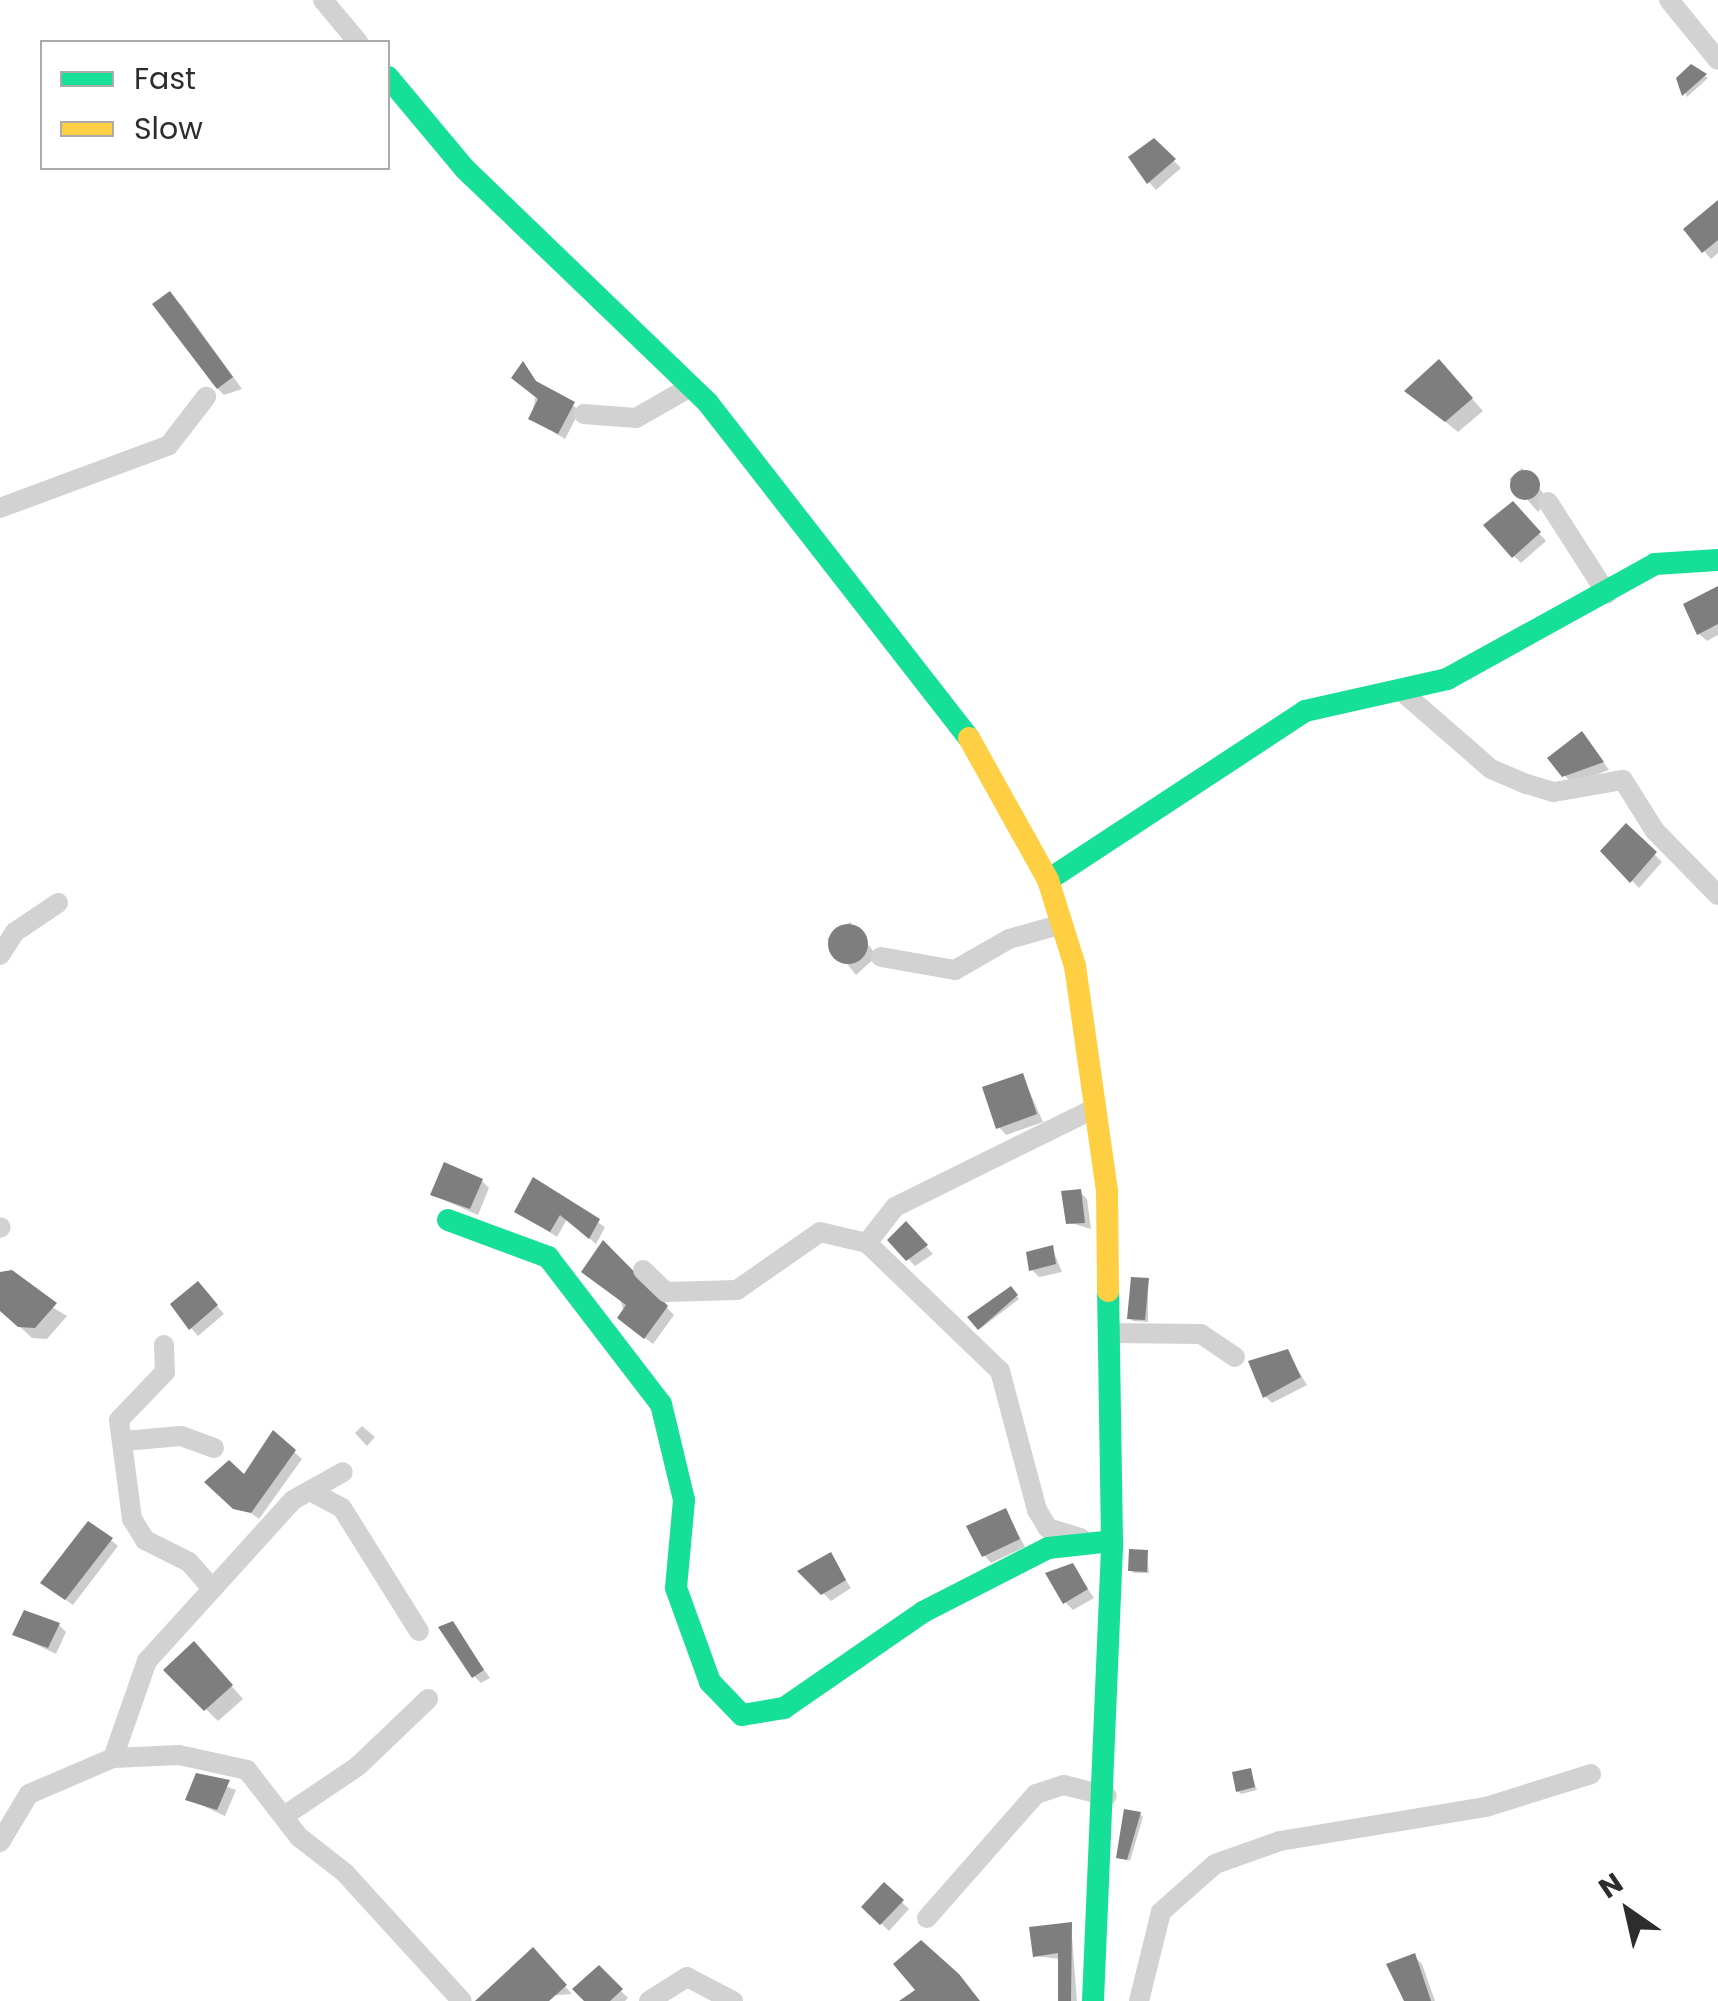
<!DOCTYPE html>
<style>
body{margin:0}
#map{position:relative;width:1718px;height:2001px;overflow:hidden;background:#fff;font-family:Poppins,sans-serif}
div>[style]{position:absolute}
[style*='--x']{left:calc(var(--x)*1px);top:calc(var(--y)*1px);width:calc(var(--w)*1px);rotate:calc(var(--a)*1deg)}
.shadow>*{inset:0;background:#0003}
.building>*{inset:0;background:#7e7e7e}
.round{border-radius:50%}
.street>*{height:20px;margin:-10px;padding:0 10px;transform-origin:10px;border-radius:10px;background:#d2d2d2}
.fast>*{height:22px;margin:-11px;padding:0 11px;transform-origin:11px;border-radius:11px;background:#16e098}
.slow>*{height:22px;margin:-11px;padding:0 11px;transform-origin:11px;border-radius:11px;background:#ffcf43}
span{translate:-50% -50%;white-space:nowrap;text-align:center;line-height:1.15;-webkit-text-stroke:10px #fff;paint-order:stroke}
.legend{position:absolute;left:40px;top:40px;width:350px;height:130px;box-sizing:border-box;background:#fff;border:2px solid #ababab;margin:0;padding:12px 18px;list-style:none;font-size:30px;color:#2d2d2d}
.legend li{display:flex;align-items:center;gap:20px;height:50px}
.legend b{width:50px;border:2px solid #ababab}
.north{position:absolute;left:1578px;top:1861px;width:100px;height:100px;-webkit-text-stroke:8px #fff;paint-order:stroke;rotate:326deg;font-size:28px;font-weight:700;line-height:40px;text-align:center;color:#2d2d2d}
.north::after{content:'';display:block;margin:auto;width:35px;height:45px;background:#2d2d2d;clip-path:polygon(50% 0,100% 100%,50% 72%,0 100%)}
</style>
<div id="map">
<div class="shadow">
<div style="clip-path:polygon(1692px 67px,1708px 78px,1687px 97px,1679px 79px)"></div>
<div style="clip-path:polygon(1154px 141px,1181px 168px,1156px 190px,1149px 182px)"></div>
<div style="clip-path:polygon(1718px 203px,1718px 253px,1711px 259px,1704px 251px)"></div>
<div style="clip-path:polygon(170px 294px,182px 306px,242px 389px,224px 395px,212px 383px,156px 304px)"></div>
<div style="clip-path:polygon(1450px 374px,1483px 411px,1458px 432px,1407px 391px)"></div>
<div style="clip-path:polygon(538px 385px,580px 410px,565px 439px,531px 419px)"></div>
<div style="clip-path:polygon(1522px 468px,1548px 499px,1538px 512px,1509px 479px)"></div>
<div style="clip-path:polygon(1513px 505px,1546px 541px,1521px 563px,1514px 556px)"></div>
<div style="clip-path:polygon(1718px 588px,1718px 635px,1707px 641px,1699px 634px)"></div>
<div style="clip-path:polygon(1589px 742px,1609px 770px,1572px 783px,1564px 775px)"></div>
<div style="clip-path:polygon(1626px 826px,1662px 862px,1639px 888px,1603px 851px)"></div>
<div style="clip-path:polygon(850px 922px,877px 956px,856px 975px,827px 939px)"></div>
<div style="clip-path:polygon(1022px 1075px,1043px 1122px,1006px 1135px,999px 1127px)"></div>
<div style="clip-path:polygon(482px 1181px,489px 1188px,478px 1215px,433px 1195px)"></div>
<div style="clip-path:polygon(534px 1181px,605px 1227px,596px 1244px,567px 1219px,557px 1237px,517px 1211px)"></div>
<div style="clip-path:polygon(1080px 1192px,1087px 1199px,1091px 1229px,1068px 1222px)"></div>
<div style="clip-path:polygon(906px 1224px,933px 1254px,915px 1266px,890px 1240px)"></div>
<div style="clip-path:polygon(603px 1244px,674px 1315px,653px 1344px,628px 1325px)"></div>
<div style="clip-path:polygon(1052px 1248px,1062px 1272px,1039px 1277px,1032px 1270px)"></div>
<div style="clip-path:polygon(0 1276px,67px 1316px,47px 1339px,32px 1338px,0 1308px)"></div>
<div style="clip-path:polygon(1148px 1280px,1148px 1322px,1133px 1321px,1130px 1318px)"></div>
<div style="clip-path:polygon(1010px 1289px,1019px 1299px,980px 1329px,970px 1317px)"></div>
<div style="clip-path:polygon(205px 1292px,224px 1314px,198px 1336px,191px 1328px)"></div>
<div style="clip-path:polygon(1287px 1352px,1307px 1385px,1272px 1403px,1265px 1396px)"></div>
<div style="clip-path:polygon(362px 1426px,375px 1437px,367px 1446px,355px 1433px)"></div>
<div style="clip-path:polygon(294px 1452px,302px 1459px,259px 1519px,208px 1482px,245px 1478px)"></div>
<div style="clip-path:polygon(1006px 1511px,1025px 1547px,991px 1563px,984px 1555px)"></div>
<div style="clip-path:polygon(111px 1540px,118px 1546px,73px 1605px,50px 1589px)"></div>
<div style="clip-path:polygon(1147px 1553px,1149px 1573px,1134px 1573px,1131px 1570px)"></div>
<div style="clip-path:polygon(830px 1556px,851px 1588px,831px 1601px,801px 1571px)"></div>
<div style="clip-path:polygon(1072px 1566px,1094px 1598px,1073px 1610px,1065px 1602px)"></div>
<div style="clip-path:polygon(452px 1624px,490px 1678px,481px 1683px,474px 1676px)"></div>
<div style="clip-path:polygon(59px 1625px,66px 1632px,56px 1654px,16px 1635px)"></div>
<div style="clip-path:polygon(205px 1656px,243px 1699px,218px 1721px,166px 1670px)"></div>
<div style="clip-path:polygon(1250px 1771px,1257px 1790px,1241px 1794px,1238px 1791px)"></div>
<div style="clip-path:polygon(197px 1776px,236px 1790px,225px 1816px,188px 1799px)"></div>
<div style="clip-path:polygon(1140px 1814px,1143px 1817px,1130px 1861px,1123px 1857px)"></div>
<div style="clip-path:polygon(884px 1885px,909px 1909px,889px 1931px,864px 1907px)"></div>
<div style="clip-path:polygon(1071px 1924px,1077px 2001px,1060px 2001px,1061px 1959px,1035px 1956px)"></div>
<div style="clip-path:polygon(533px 1951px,572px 1994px,479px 2001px)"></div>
<div style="clip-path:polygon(1414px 1956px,1422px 1964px,1435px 2001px,1407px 2001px)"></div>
<div style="clip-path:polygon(599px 1969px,628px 1998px,625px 2001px,587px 2001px)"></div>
</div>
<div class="building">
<div style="clip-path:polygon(1691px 64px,1707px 74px,1682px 96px,1676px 78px)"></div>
<div style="clip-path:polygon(1154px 138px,1176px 159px,1147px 184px,1128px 157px)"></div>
<div style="clip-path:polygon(1718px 200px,1718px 240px,1702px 253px,1683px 229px)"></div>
<div style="clip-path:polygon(170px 291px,233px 377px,217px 389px,152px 304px)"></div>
<div style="clip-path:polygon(1439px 359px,1473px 398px,1445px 422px,1404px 391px)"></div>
<div style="clip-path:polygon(523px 361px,536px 381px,575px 402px,558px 434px,528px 419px,538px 399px,511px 378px)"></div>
<div class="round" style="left:1510px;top:470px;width:30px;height:30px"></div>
<div style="clip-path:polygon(1513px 501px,1541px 532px,1512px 558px,1483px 525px)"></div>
<div style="clip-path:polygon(1718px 586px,1718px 624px,1697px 635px,1683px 604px)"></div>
<div style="clip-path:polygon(1582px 731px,1604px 762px,1562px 777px,1547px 758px)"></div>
<div style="clip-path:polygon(1626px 823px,1657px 852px,1630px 883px,1600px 851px)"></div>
<div class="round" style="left:828px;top:924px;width:40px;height:40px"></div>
<div style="clip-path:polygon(1023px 1073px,1037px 1114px,996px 1129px,982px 1087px)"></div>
<div style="clip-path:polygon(444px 1162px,483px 1179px,470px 1209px,430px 1195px)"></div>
<div style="clip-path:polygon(533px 1177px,600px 1219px,589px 1239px,560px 1215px,550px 1232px,514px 1212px)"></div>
<div style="clip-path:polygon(1081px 1189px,1085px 1223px,1066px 1224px,1061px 1191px)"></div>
<div style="clip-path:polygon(906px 1221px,928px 1245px,906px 1261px,887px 1240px)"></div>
<div style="clip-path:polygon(603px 1240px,668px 1306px,644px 1339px,617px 1318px,626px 1305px,581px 1272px)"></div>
<div style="clip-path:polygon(1053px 1245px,1056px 1264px,1029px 1271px,1026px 1252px)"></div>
<div style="clip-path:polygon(12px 1270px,57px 1303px,35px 1328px,18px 1327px,0 1311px,0 1272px)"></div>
<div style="clip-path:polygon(1131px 1277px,1149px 1278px,1145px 1320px,1127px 1319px)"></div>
<div style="clip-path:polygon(198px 1281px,218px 1305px,189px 1330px,170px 1304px)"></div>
<div style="clip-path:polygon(1011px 1286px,1018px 1295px,978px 1330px,967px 1317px)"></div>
<div style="clip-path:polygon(1288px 1349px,1301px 1377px,1263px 1398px,1248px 1361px)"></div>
<div style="clip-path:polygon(273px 1430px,296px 1450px,251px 1513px,233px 1509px,204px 1482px,229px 1460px,244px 1474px)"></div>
<div style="clip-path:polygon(1006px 1508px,1020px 1539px,982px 1557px,966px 1526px)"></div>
<div style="clip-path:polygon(88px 1521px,113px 1538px,65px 1600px,40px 1583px)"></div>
<div style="clip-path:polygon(1129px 1549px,1148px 1550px,1147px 1572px,1128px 1571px)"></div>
<div style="clip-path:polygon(831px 1552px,846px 1580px,821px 1595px,797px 1571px)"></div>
<div style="clip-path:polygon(1073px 1563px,1088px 1589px,1063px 1604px,1045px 1573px)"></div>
<div style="clip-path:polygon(24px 1610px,60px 1623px,48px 1648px,12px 1635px)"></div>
<div style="clip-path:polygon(453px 1621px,484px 1670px,472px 1678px,438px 1627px)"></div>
<div style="clip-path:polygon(194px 1641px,233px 1685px,204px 1711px,163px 1670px)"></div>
<div style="clip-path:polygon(1251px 1768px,1255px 1787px,1236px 1792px,1232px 1772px)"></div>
<div style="clip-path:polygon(196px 1773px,230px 1780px,217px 1810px,185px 1800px)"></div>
<div style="clip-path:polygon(1124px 1809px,1141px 1812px,1127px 1860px,1116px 1858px)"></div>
<div style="clip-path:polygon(884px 1882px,904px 1900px,880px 1925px,861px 1907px)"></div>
<div style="clip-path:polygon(1072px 1922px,1071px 2001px,1058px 2001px,1058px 1953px,1033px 1957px,1029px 1927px)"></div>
<div style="clip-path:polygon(921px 1940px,959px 1974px,980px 2001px,899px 2001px,915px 1990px,893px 1964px)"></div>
<div style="clip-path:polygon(533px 1947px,567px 1985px,549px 2001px,475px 2001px)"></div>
<div style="clip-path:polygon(1415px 1953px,1431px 2001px,1404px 2001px,1386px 1964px)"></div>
<div style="clip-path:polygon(599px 1965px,623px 1989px,610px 2001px,584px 2001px,572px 1989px)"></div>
</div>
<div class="street">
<div style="--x:323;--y:0;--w:55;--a:50.2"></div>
<div style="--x:1669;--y:0;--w:77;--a:50.8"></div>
<div style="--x:584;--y:414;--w:52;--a:4.4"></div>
<div style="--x:636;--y:418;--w:64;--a:-29.7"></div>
<div style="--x:1548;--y:502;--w:109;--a:57.3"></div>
<div style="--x:0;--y:508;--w:180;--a:-20.4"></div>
<div style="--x:169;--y:445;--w:61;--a:-52.4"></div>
<div style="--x:1399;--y:689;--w:122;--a:41"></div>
<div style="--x:1491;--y:769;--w:39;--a:23"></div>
<div style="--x:1527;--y:784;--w:28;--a:17"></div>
<div style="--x:1554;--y:792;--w:70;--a:-9.9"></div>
<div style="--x:1623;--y:780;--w:60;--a:57.9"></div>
<div style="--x:1655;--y:831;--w:90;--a:45.5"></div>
<div style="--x:0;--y:955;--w:27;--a:-57"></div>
<div style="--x:15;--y:932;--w:52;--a:-34"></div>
<div style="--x:881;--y:957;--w:75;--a:10"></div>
<div style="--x:955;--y:970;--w:62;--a:-29.9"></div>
<div style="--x:1009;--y:939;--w:55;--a:-15.8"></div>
<div style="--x:0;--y:1228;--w:1;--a:-45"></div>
<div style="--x:867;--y:1243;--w:185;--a:43.9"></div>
<div style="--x:1000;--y:1371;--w:144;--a:75.1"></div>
<div style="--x:1037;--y:1510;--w:21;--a:59"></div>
<div style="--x:1048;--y:1528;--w:34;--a:17"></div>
<div style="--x:643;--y:1270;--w:32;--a:44"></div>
<div style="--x:666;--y:1292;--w:71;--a:-1.6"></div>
<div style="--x:737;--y:1290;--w:101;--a:-34.9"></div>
<div style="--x:820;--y:1232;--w:48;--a:13.2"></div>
<div style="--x:867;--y:1243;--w:46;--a:-52.1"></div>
<div style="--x:895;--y:1207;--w:223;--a:-26.3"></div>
<div style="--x:1110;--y:1333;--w:91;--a:0.6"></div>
<div style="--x:1201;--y:1334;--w:41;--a:34.1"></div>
<div style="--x:164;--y:1345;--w:27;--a:88"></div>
<div style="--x:165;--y:1372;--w:66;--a:133.8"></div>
<div style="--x:119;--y:1420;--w:100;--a:82.5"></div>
<div style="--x:132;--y:1519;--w:25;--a:58"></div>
<div style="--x:145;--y:1540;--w:49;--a:26.6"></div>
<div style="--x:189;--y:1562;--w:32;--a:49"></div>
<div style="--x:124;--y:1441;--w:57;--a:-5"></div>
<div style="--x:181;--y:1436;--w:35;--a:20"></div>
<div style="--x:310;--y:1491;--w:36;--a:28"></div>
<div style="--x:342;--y:1508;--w:145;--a:58"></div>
<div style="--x:113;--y:1758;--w:103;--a:-70.7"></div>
<div style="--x:147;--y:1661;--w:217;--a:-47.8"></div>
<div style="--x:293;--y:1500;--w:57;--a:-29.2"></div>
<div style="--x:284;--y:1816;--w:89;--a:-34"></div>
<div style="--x:358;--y:1766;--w:97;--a:-43.7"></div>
<div style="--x:0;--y:1842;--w:56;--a:-58.9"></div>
<div style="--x:29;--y:1794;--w:91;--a:-23.2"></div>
<div style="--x:113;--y:1758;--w:66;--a:-2.6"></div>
<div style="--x:179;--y:1755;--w:70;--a:12.4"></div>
<div style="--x:247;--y:1770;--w:85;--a:52.2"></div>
<div style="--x:299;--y:1837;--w:58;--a:38"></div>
<div style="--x:345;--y:1873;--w:173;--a:47.6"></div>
<div style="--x:927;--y:1918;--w:165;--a:-48.7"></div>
<div style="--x:1036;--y:1794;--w:29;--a:-18"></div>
<div style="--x:1064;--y:1785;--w:44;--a:14.3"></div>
<div style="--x:649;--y:2001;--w:45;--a:-32.3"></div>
<div style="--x:687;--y:1977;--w:52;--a:27.6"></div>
<div style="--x:1139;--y:2001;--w:92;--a:-76.1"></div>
<div style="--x:1161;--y:1912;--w:72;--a:-41.6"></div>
<div style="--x:1215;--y:1864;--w:69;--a:-19.5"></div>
<div style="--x:1280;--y:1841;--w:209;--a:-9.4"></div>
<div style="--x:1486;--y:1807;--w:110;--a:-17.4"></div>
</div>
<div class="fast">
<div style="--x:388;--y:77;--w:120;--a:50.1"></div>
<div style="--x:465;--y:169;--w:337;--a:43.9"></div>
<div style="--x:708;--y:403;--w:425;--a:52.1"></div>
<div style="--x:1048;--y:880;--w:308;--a:-33.3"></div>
<div style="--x:1305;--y:711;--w:146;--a:-12.7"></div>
<div style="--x:1447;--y:679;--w:238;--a:-28.9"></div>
<div style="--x:1655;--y:564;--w:63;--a:-3.6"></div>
<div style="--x:448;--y:1220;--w:107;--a:20.3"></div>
<div style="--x:548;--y:1257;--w:185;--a:52.5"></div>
<div style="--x:661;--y:1404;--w:99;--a:76.5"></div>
<div style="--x:684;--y:1500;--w:88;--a:95.2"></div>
<div style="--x:676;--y:1588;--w:100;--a:70.1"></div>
<div style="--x:710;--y:1682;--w:46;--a:45.9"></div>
<div style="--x:742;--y:1715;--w:43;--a:-9.5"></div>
<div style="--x:784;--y:1708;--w:169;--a:-34.6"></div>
<div style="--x:923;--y:1612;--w:140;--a:-27.1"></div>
<div style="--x:1048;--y:1548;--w:64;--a:-6.2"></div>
<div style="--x:1093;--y:2001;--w:460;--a:-87.6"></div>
<div style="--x:1112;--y:1541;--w:250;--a:-90.9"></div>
</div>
<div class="slow">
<div style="--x:969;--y:738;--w:162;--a:60.9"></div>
<div style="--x:1048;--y:880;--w:90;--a:72.6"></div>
<div style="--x:1075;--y:966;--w:227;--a:81.9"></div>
<div style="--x:1107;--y:1191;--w:100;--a:89.4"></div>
</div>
<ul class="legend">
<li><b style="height:12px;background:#16e098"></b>Fast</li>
<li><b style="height:12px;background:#ffcf43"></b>Slow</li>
</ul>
<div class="north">N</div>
</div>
